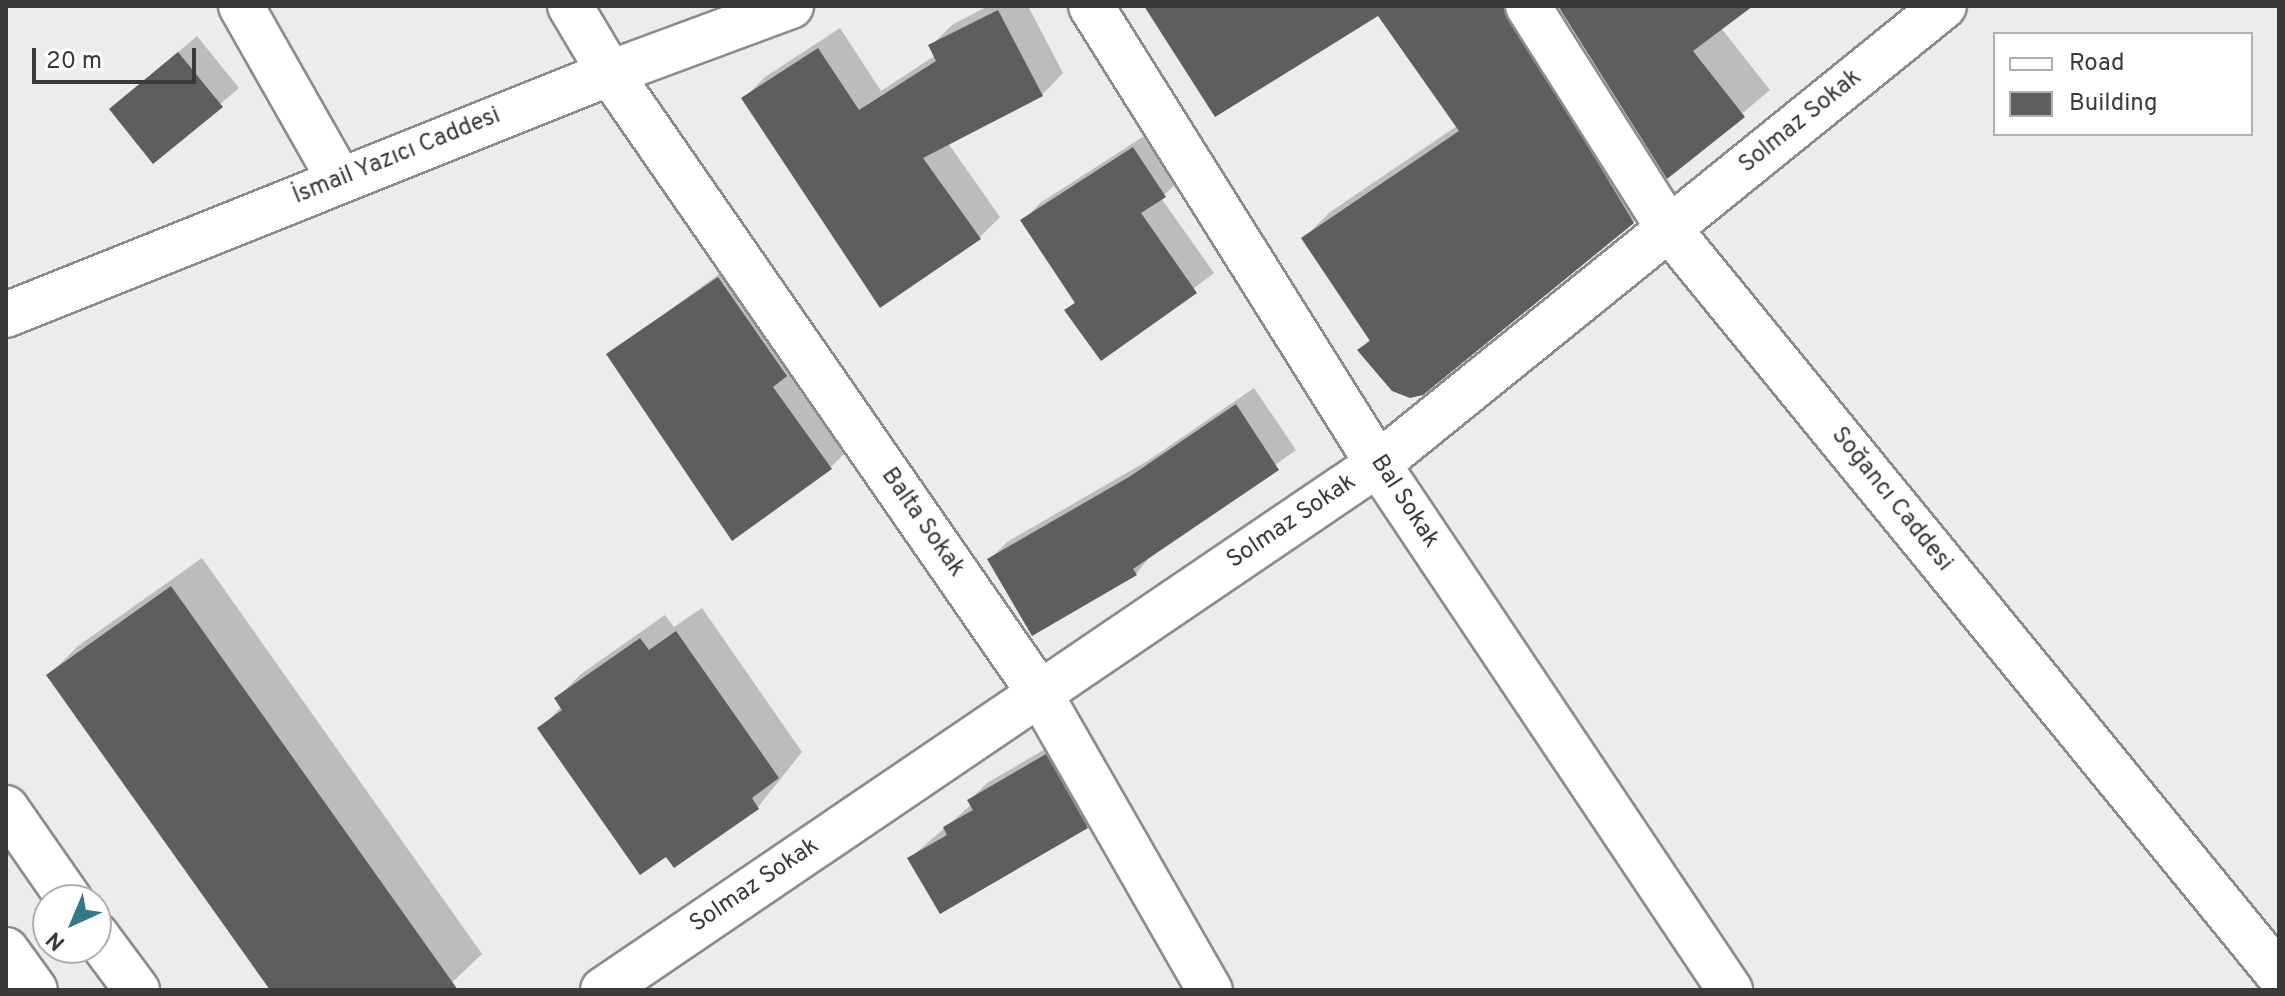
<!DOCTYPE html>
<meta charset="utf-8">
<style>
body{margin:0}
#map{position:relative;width:2285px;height:996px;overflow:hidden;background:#ececed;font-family:Overpass,sans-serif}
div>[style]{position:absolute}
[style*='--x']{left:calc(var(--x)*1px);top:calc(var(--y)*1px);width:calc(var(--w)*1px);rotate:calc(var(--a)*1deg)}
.shadow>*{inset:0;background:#0003}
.building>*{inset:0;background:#5f5e5d}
.roads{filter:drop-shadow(2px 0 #8c8c8d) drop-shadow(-2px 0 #8c8c8d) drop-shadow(0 2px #8c8c8d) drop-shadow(0 -2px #8c8c8d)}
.street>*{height:44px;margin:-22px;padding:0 22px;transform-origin:22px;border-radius:22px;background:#fff}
.secondary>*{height:44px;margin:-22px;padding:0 22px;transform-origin:22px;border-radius:22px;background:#fff}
span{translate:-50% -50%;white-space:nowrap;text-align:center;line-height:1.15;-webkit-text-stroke:8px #fff;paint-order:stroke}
.street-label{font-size:24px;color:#3b3a3b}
.frame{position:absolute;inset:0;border:8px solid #3b3a3b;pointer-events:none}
.legend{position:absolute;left:1993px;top:32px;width:260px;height:104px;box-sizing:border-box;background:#fff;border:2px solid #b1b0b1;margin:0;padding:10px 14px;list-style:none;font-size:24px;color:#3b3a3b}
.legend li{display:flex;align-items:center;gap:16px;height:40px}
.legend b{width:40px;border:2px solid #b1b0b1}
.north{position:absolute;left:32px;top:884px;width:80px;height:80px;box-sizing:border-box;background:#fff;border:2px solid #b1b0b1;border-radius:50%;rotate:224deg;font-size:22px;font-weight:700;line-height:32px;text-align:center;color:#3b3a3b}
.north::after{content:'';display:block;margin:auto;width:28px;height:36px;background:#337986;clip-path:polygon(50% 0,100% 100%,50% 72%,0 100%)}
.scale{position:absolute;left:32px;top:48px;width:164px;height:36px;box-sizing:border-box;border:4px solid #3b3a3b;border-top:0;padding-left:10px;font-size:24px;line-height:28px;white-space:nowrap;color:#3b3a3b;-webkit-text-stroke:6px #fff;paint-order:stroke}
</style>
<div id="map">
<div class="shadow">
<div style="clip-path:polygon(988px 6px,1028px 6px,1063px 73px,1042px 95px,948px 143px,1000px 217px,979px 238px,744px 98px,765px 77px,840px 28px,881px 91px,936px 55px,931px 46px,952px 25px)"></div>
<div style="clip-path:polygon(1149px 6px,1540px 6px,1658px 196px,1633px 221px,1359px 350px,1371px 338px,1304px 238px,1330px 212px,1457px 126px,1378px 14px)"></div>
<div style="clip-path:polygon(1560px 6px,1750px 6px,1721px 28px,1770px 90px,1668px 176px)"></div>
<div style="clip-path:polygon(197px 36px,239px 88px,153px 161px,111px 109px)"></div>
<div style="clip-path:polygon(1152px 131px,1182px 178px,1161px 198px,1214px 273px,1102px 358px,1067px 310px,1076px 301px,1023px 221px,1040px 203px)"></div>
<div style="clip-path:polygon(737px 261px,848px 450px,831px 467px,608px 355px)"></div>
<div style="clip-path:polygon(1254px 388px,1296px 450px,1152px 554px,1136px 574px,990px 559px,1007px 542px,1149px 460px)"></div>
<div style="clip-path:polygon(202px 558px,482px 954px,444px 990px,272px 990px,49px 675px,78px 646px)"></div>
<div style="clip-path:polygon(702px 608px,802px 752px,758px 807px,674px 866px,540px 729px,562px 706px,557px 698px,581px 674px,665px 615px,674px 627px)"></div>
<div style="clip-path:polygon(1064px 738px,1104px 808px,1087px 826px,910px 858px,972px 804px,970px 800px,987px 783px)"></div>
</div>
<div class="building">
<div style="clip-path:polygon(1144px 6px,1503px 6px,1634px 223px,1423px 395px,1410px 398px,1392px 391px,1357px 350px,1370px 341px,1301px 238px,1459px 131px,1378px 16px,1215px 117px)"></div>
<div style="clip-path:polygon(1558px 6px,1753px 6px,1693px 51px,1745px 117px,1667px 179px)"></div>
<div style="clip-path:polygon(998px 10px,1043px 96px,923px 158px,981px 239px,880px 308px,741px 98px,818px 48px,859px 110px,936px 61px,928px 45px)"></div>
<div style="clip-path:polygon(178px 52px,223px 107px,153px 164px,109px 109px)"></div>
<div style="clip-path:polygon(1133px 147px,1166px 197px,1141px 213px,1197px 293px,1101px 361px,1064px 310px,1075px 303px,1020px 220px)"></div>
<div style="clip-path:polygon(718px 277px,787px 376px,773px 387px,832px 469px,732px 541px,606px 354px)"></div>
<div style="clip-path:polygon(1236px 404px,1279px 470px,1133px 569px,1137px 575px,1032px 636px,987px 559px,1129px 477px)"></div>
<div style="clip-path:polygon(171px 586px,458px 990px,270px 990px,46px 675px)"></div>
<div style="clip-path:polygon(676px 631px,779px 778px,752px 798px,759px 809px,674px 868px,666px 857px,640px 875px,537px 728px,562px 710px,554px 698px,640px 638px,649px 650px)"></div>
<div style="clip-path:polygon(1046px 754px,1088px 828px,940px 914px,907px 858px,947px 835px,943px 827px,973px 810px,967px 800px)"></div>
</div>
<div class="roads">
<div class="street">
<div style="--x:241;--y:6;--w:200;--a:60.4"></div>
<div style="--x:570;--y:6;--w:78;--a:59.2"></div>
<div style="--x:610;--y:73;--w:753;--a:55.28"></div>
<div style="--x:1039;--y:692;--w:344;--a:60.2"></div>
<div style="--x:1091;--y:6;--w:540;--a:57.93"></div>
<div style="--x:1378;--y:464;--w:633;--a:56.21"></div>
<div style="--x:1528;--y:6;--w:264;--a:57.7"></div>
<div style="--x:1669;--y:229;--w:964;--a:50.73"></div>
<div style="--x:603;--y:990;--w:937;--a:-34.17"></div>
<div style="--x:1378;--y:464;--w:728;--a:-38.98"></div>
</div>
<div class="secondary">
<div style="--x:6;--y:315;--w:651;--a:-21.83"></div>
<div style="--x:610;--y:73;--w:193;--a:-20.3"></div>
<div style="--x:6;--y:808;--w:112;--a:55.2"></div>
<div style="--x:96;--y:935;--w:69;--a:53.3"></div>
<div style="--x:6;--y:950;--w:49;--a:54.1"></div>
</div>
</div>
<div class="street-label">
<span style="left:1801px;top:122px;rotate:-39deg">Solmaz Sokak</span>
<span style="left:397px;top:157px;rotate:-22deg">İsmail Yazıcı Caddesi</span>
<span style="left:1891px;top:500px;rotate:51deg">Soğancı Caddesi</span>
<span style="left:1404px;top:502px;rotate:57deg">Bal Sokak</span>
<span style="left:1292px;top:522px;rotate:-34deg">Solmaz Sokak</span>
<span style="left:922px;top:523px;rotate:55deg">Balta Sokak</span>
<span style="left:755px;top:886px;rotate:-34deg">Solmaz Sokak</span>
</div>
<div class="frame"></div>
<ul class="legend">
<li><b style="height:10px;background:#fff"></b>Road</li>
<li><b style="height:22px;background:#5f5e5d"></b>Building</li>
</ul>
<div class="north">N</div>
<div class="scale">20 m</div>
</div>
